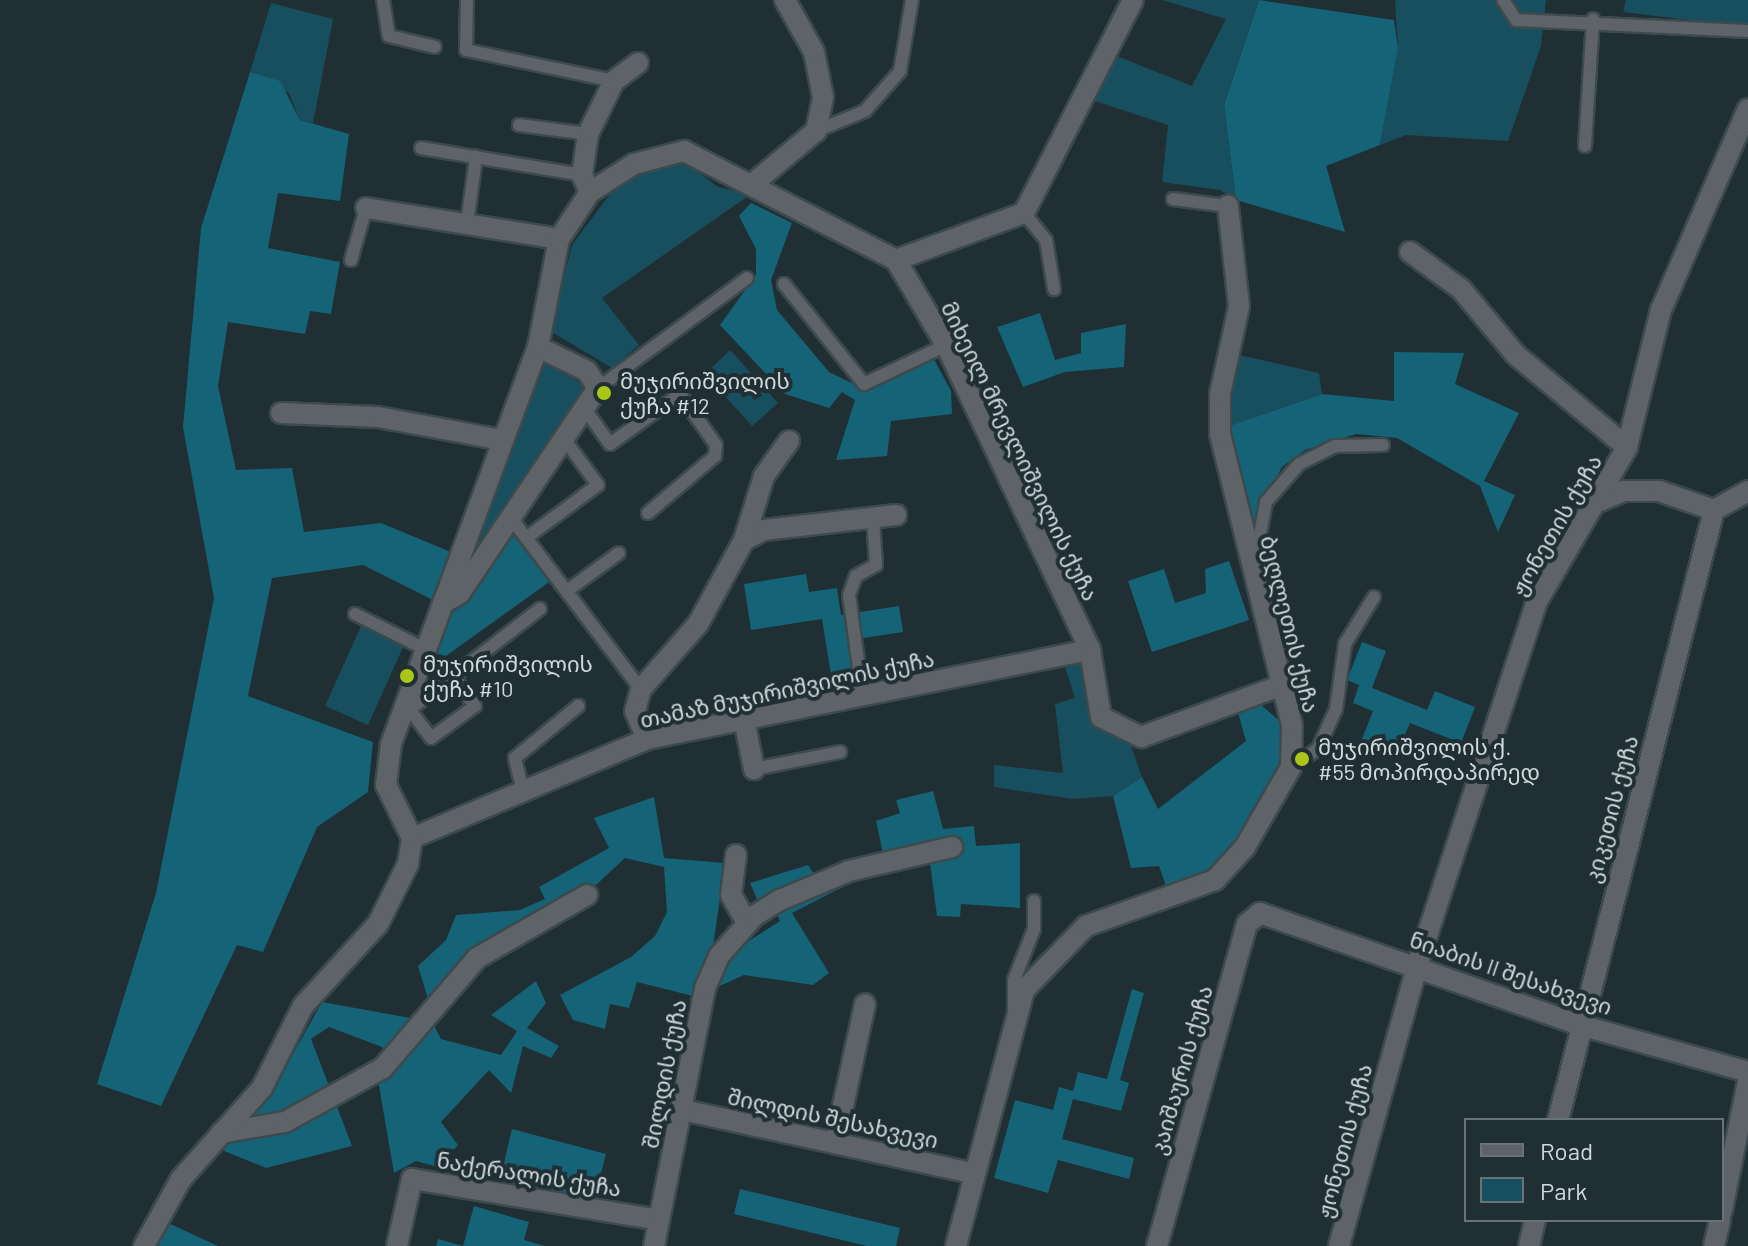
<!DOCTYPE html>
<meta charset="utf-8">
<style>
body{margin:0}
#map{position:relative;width:1748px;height:1246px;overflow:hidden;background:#202f33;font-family:Barlow,"Noto Sans Georgian",sans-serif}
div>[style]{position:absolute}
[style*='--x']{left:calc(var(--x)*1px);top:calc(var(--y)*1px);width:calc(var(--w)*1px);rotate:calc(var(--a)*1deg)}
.green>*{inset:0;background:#174f5e}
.forest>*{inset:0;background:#146377}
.roads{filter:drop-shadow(2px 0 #3c4a4e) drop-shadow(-2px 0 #3c4a4e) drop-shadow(0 2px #3c4a4e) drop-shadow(0 -2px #3c4a4e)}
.service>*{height:12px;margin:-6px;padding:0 6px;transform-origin:6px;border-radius:6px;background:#5d6367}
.minor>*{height:20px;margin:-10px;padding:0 10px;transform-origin:10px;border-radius:10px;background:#5d6367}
.tertiary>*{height:20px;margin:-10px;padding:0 10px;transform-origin:10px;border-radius:10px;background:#5d6367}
.dots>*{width:22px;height:22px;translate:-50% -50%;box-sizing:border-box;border:4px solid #202f33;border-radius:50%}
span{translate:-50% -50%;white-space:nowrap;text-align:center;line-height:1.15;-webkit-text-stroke:8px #202f33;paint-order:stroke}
.poi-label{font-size:22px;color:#d1dadd}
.left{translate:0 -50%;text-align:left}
.street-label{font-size:22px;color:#d1dadd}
.legend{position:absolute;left:1464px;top:1118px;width:260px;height:104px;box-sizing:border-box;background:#202f33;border:2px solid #677377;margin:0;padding:10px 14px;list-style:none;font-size:24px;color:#d1dadd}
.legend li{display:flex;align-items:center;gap:16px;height:40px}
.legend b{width:40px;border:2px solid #677377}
</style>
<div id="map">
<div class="green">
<div style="clip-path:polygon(1162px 0,1259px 0,1224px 105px,1236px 200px,1220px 190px,1162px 182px,1168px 125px,1086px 98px,1114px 55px,1192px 86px,1226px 19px)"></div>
<div style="clip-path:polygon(1395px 0,1546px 0,1541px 46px,1508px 141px,1406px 135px,1380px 145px,1398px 49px)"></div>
<div style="clip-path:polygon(1626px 0,1748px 0,1748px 27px,1623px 12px)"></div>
<div style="clip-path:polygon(271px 3px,333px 19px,313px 123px,300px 120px,289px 93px,250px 72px)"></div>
<div style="clip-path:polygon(680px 158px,718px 187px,751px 194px,602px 298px,639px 345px,612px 368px,550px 331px,572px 245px,616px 186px,644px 167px)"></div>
<div style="clip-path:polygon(730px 350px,778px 403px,752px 426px,705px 374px)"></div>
<div style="clip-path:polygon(1235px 354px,1319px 373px,1322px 394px,1226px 427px)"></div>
<div style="clip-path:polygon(542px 358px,586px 387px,459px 582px)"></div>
<div style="clip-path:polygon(361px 626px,404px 645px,368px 725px,325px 706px)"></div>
<div style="clip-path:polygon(1082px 660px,1102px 729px,1131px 746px,1142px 777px,1113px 796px,1073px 799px,994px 787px,994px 765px,1063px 773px,1055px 704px,1075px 698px,1064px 664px)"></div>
</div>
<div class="forest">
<div style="clip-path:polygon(1259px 0,1394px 20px,1398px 49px,1380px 145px,1326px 166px,1345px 232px,1236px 200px,1224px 105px)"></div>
<div style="clip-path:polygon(250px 72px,280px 81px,300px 120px,349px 134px,340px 201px,278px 193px,268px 248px,340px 262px,331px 314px,310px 311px,305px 334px,228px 322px,218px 386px,236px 470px,292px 468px,304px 532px,381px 523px,451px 552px,433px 600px,363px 565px,272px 578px,248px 696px,373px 742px,368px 792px,317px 827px,263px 952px,237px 945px,161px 1106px,97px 1084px,156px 893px,214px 598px,183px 427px,201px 228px)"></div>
<div style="clip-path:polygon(751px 203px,792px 223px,771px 280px,777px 310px,829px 372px,864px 389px,934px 359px,951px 391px,952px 414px,891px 421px,887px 456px,836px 460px,855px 400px,842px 392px,829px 408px,785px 394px,720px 325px,756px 275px,756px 249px,739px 216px)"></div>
<div style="clip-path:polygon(1040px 313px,1055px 360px,1081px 353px,1081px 333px,1126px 324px,1124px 367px,1065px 372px,1023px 387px,997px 327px)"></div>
<div style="clip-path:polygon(1394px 352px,1464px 353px,1455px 384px,1519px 413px,1484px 481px,1515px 495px,1498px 532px,1480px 486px,1397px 438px,1356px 434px,1305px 450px,1282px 467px,1247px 532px,1226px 427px,1322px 394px,1394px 401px)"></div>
<div style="clip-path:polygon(517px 532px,552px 580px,446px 656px,438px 654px,435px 635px)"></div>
<div style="clip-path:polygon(1229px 561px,1249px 620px,1152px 652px,1128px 581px,1164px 569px,1175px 603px,1206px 593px,1205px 569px)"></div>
<div style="clip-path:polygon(806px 574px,809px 592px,837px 588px,841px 615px,899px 606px,903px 632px,857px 639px,862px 676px,832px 681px,822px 619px,751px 630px,744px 584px)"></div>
<div style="clip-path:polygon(1362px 642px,1386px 651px,1372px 688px,1427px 710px,1435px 691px,1475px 707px,1461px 743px,1410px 723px,1395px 758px,1360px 744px,1373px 711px,1353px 703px,1359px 685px,1347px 680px)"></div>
<div style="clip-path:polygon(1261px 705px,1283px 724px,1284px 765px,1246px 837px,1206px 874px,1167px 889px,1159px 866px,1131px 868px,1113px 796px,1142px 777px,1158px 809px,1246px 741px,1237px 709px)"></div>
<div style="clip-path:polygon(933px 791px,943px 829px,974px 826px,976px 846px,1020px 843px,1020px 908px,961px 904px,960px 917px,937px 916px,928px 848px,884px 858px,876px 821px,900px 813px,896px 800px)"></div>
<div style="clip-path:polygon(654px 797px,664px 858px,725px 863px,713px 947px,693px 996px,637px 982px,629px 1008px,610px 1004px,605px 1029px,573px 1020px,560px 995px,631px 957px,655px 936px,667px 912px,664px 867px,625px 858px,596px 885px,471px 958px,427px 1012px,441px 1039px,501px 1055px,517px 1031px,491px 1015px,536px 981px,546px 1003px,527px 1028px,559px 1046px,551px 1058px,523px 1046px,511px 1093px,489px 1070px,441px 1122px,458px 1145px,438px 1167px,416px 1161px,394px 1173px,378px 1080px,393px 1069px,382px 1047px,329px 1027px,311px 1039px,352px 1146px,266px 1168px,217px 1148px,269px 1097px,322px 1002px,416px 1019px,428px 999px,418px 966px,446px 940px,456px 915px,520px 910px,545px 899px,539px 887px,609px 848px,594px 818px)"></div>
<div style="clip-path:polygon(808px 865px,814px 874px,757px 899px,750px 883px)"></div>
<div style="clip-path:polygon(868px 874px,792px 913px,829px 973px,813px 985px,744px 975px,713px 989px,716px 970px,735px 950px,780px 921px,775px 910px)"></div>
<div style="clip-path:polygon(1132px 989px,1144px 993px,1120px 1080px,1129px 1083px,1121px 1111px,1073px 1099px,1062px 1139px,1134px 1158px,1129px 1179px,1058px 1160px,1048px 1193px,994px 1178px,1015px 1100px,1053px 1110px,1059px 1087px,1073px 1091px,1078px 1072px,1107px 1079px)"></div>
<div style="clip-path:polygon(512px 1129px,606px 1154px,593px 1204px,498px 1188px)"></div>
<div style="clip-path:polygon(740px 1189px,900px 1228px,896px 1246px,867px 1246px,734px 1214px)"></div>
<div style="clip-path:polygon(474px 1206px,529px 1222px,524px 1240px,545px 1246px,436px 1246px,438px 1239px,463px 1246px)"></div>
<div style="clip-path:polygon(166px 1222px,218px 1246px,156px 1246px)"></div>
</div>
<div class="roads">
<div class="service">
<div style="--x:383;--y:0;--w:36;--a:81"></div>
<div style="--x:389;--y:36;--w:47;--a:13.4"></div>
<div style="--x:467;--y:0;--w:50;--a:91.1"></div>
<div style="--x:466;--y:50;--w:151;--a:11.8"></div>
<div style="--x:1503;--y:0;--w:24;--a:57"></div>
<div style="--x:1516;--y:20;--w:232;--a:2.7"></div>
<div style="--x:519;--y:125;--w:70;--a:7.4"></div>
<div style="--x:816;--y:131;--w:53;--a:-22.2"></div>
<div style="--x:865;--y:111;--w:53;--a:-48.8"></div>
<div style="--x:900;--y:71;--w:72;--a:-80.4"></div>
<div style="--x:1585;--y:146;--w:127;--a:-86.4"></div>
<div style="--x:421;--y:148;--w:163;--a:9.5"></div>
<div style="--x:1173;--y:199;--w:55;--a:7.3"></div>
<div style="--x:1024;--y:213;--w:35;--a:51"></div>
<div style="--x:1046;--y:240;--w:50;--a:80.7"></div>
<div style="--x:467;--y:224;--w:68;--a:-82.3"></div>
<div style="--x:351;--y:260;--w:54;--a:-73.9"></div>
<div style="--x:784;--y:284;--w:128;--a:51.3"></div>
<div style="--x:864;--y:384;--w:91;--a:-25.4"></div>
<div style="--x:598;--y:388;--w:185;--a:-36.4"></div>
<div style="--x:585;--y:409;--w:43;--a:54.5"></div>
<div style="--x:610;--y:444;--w:86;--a:-35.5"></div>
<div style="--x:680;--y:394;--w:62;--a:54.8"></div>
<div style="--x:716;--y:445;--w:11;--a:95"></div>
<div style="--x:715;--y:456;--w:88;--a:139.6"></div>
<div style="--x:511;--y:518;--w:215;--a:52.8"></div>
<div style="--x:526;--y:538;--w:89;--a:-36.4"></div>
<div style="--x:598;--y:485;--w:57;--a:-126.5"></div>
<div style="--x:1256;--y:556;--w:55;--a:-79.5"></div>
<div style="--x:1266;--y:502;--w:50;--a:-49"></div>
<div style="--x:1299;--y:464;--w:40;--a:-26.6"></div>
<div style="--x:1335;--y:446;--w:48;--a:-1.2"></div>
<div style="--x:567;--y:591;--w:64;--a:-36.2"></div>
<div style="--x:355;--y:614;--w:78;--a:26.6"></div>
<div style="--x:863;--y:698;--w:104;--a:-97.7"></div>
<div style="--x:849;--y:595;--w:20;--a:-70"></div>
<div style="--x:856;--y:576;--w:23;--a:-29"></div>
<div style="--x:876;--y:565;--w:48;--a:-93.6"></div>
<div style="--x:410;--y:710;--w:35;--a:53"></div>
<div style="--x:431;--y:738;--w:54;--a:-36"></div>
<div style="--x:475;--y:706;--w:37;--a:-126"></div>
<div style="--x:404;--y:714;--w:172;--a:-37.7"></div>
<div style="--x:1291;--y:767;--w:32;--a:-34"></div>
<div style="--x:1318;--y:749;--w:44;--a:-65.8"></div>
<div style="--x:1336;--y:709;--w:66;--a:-82.1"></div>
<div style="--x:1345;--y:644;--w:55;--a:-58.3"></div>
<div style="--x:754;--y:769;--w:88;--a:-11.2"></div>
<div style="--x:523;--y:791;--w:34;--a:-104"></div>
<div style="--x:515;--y:758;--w:82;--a:-39.5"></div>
<div style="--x:1014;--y:1008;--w:28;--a:-90"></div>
<div style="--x:1014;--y:980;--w:55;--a:-68.6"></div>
<div style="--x:1034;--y:929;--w:28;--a:-90"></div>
</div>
<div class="minor">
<div style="--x:755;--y:182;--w:80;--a:-39.9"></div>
<div style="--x:816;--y:131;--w:35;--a:-78"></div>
<div style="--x:823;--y:97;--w:46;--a:-101.3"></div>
<div style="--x:814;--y:52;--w:60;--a:-119.1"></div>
<div style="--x:590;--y:192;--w:19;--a:-115"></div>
<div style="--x:582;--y:175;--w:41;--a:-81.7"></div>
<div style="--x:588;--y:134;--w:59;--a:-63.9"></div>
<div style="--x:614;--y:81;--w:30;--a:-37"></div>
<div style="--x:366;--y:208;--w:195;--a:9.1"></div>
<div style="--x:1410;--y:252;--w:63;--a:36"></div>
<div style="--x:1461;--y:289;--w:86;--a:50.2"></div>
<div style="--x:1516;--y:355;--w:144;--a:39.7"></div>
<div style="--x:896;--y:260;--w:136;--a:-20.2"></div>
<div style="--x:1024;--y:213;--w:239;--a:-62.9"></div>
<div style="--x:281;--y:413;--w:97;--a:2.4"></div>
<div style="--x:378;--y:417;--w:126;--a:10.5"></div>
<div style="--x:1600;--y:501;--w:25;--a:-23"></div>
<div style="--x:1623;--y:491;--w:36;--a:0"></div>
<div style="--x:1659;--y:491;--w:58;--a:19.1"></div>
<div style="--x:1714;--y:510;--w:39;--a:-29"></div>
<div style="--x:744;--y:540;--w:22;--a:-27"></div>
<div style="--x:764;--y:530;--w:133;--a:-6.5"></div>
<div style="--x:443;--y:603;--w:20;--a:-30"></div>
<div style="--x:460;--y:593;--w:247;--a:-56.1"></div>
<div style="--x:598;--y:388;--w:20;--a:-123"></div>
<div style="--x:587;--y:371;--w:55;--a:-153.9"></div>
<div style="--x:745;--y:724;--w:46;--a:78.7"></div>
<div style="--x:647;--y:739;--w:30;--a:-113"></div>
<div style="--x:635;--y:711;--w:23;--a:-75"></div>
<div style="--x:641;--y:689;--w:86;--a:-48.8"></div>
<div style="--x:698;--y:624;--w:96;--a:-61.3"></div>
<div style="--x:744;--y:540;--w:67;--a:-72.6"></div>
<div style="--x:764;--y:476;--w:43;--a:-54.5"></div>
<div style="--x:412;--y:838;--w:255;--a:-22.8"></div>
<div style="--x:647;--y:739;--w:452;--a:-11.4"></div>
<div style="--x:736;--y:855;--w:40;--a:97.1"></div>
<div style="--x:731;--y:895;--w:32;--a:60"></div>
<div style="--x:683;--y:1110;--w:297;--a:12.3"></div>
<div style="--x:1558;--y:1120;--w:630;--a:-75.65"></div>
<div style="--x:221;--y:1133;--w:65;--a:-9.8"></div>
<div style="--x:285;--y:1122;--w:112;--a:-28.9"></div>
<div style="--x:383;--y:1068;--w:145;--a:-49.5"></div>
<div style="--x:477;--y:958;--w:127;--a:-29.8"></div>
<div style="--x:835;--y:1143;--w:142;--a:-77.8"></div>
<div style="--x:144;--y:1246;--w:77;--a:-61.1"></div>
<div style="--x:181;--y:1179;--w:122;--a:-48.3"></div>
<div style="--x:262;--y:1088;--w:92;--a:-63.4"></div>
<div style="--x:303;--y:1006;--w:111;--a:-47.6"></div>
<div style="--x:378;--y:924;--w:67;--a:-63.4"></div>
<div style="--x:408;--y:864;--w:26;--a:-81"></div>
<div style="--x:412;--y:838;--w:59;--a:-116.1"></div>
<div style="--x:386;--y:785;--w:41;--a:-83"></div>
<div style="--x:391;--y:744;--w:423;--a:-69.7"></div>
<div style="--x:538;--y:347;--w:110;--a:-79"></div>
<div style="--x:559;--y:239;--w:56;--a:-56.6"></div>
<div style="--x:590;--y:192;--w:52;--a:-32.5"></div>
<div style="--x:634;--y:164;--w:52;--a:-14.6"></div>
<div style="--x:684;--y:151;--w:238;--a:27.2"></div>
<div style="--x:896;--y:260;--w:99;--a:59.5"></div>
<div style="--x:946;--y:345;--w:337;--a:64.7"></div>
<div style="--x:1090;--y:650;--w:68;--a:80.7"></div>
<div style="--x:1101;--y:717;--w:45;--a:26.6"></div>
<div style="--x:1141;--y:737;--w:150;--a:-20.2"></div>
<div style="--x:397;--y:1246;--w:69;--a:-77.4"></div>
<div style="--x:412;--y:1179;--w:250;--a:9.4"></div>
<div style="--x:654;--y:1246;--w:263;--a:-78.8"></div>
<div style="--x:705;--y:988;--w:35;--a:-66"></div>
<div style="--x:719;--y:956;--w:53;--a:-48.8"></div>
<div style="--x:754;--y:916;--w:31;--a:-32"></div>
<div style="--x:780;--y:900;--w:75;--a:-22.8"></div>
<div style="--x:849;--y:871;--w:106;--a:-13.1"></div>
<div style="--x:956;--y:1246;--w:265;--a:-75.1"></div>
<div style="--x:1024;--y:990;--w:89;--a:-45.9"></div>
<div style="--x:1086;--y:926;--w:137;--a:-19.6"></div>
<div style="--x:1215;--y:880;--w:45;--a:-47.7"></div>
<div style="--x:1245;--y:847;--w:92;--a:-60.1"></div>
<div style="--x:1291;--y:767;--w:42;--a:-88.6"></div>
<div style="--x:1292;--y:725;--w:300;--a:-103.9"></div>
<div style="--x:1220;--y:434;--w:40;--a:-90"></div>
<div style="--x:1220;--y:394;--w:90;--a:-77.8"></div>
<div style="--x:1239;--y:306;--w:101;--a:-96.3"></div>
<div style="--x:1157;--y:1246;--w:334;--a:-74.4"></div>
<div style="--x:1247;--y:924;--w:17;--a:-40"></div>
<div style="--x:1260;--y:913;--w:339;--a:19.3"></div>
<div style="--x:1580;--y:1025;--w:174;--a:15.6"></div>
<div style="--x:1339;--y:1246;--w:291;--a:-74.4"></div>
<div style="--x:1417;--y:966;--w:382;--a:-71.8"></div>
<div style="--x:1536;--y:603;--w:181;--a:-59.7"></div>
<div style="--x:1627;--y:447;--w:141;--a:-76.1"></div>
<div style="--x:1661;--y:310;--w:219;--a:-66.6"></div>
<div style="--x:1529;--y:1246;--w:27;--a:-77"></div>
</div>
<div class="tertiary">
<div style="--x:1722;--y:1210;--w:132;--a:-78.6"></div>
<div style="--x:1714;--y:1246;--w:27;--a:-77"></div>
</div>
</div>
<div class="dots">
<div style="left:604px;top:393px;background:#aac717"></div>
<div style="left:407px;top:676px;background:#aac717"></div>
<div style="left:1302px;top:759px;background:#aac717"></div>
</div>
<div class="poi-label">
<span class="left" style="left:620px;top:393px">მუჯირიშვილის<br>ქუჩა #12</span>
<span class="left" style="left:423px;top:676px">მუჯირიშვილის<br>ქუჩა #10</span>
<span class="left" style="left:1318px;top:759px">მუჯირიშვილის ქ.<br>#55 მოპირდაპირედ</span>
</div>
<div class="street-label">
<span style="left:1020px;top:451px;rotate:64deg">მიხეილ მრევლიშვილის ქუჩა</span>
<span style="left:1556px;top:525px;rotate:-60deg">ჟონეთის ქუჩა</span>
<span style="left:1290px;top:624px;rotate:76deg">ბეღლეთის ქუჩა</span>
<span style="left:787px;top:689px;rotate:-12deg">თამაზ მუჯირიშვილის ქუჩა</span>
<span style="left:1611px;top:809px;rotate:-75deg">კიკეთის ქუჩა</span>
<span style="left:1511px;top:973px;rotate:19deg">ნიაბის II შესახვევი</span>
<span style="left:1181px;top:1070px;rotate:-74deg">კაიშაურის ქუჩა</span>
<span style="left:664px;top:1074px;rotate:-79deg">შილდის ქუჩა</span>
<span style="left:833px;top:1118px;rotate:12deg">შილდის შესახვევი</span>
<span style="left:1344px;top:1141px;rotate:-75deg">ჟონეთის ქუჩა</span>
<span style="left:529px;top:1174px;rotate:9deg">ნაქერალის ქუჩა</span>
</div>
<ul class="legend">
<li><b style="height:10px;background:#5d6367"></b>Road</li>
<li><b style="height:22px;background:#174f5e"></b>Park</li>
</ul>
</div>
